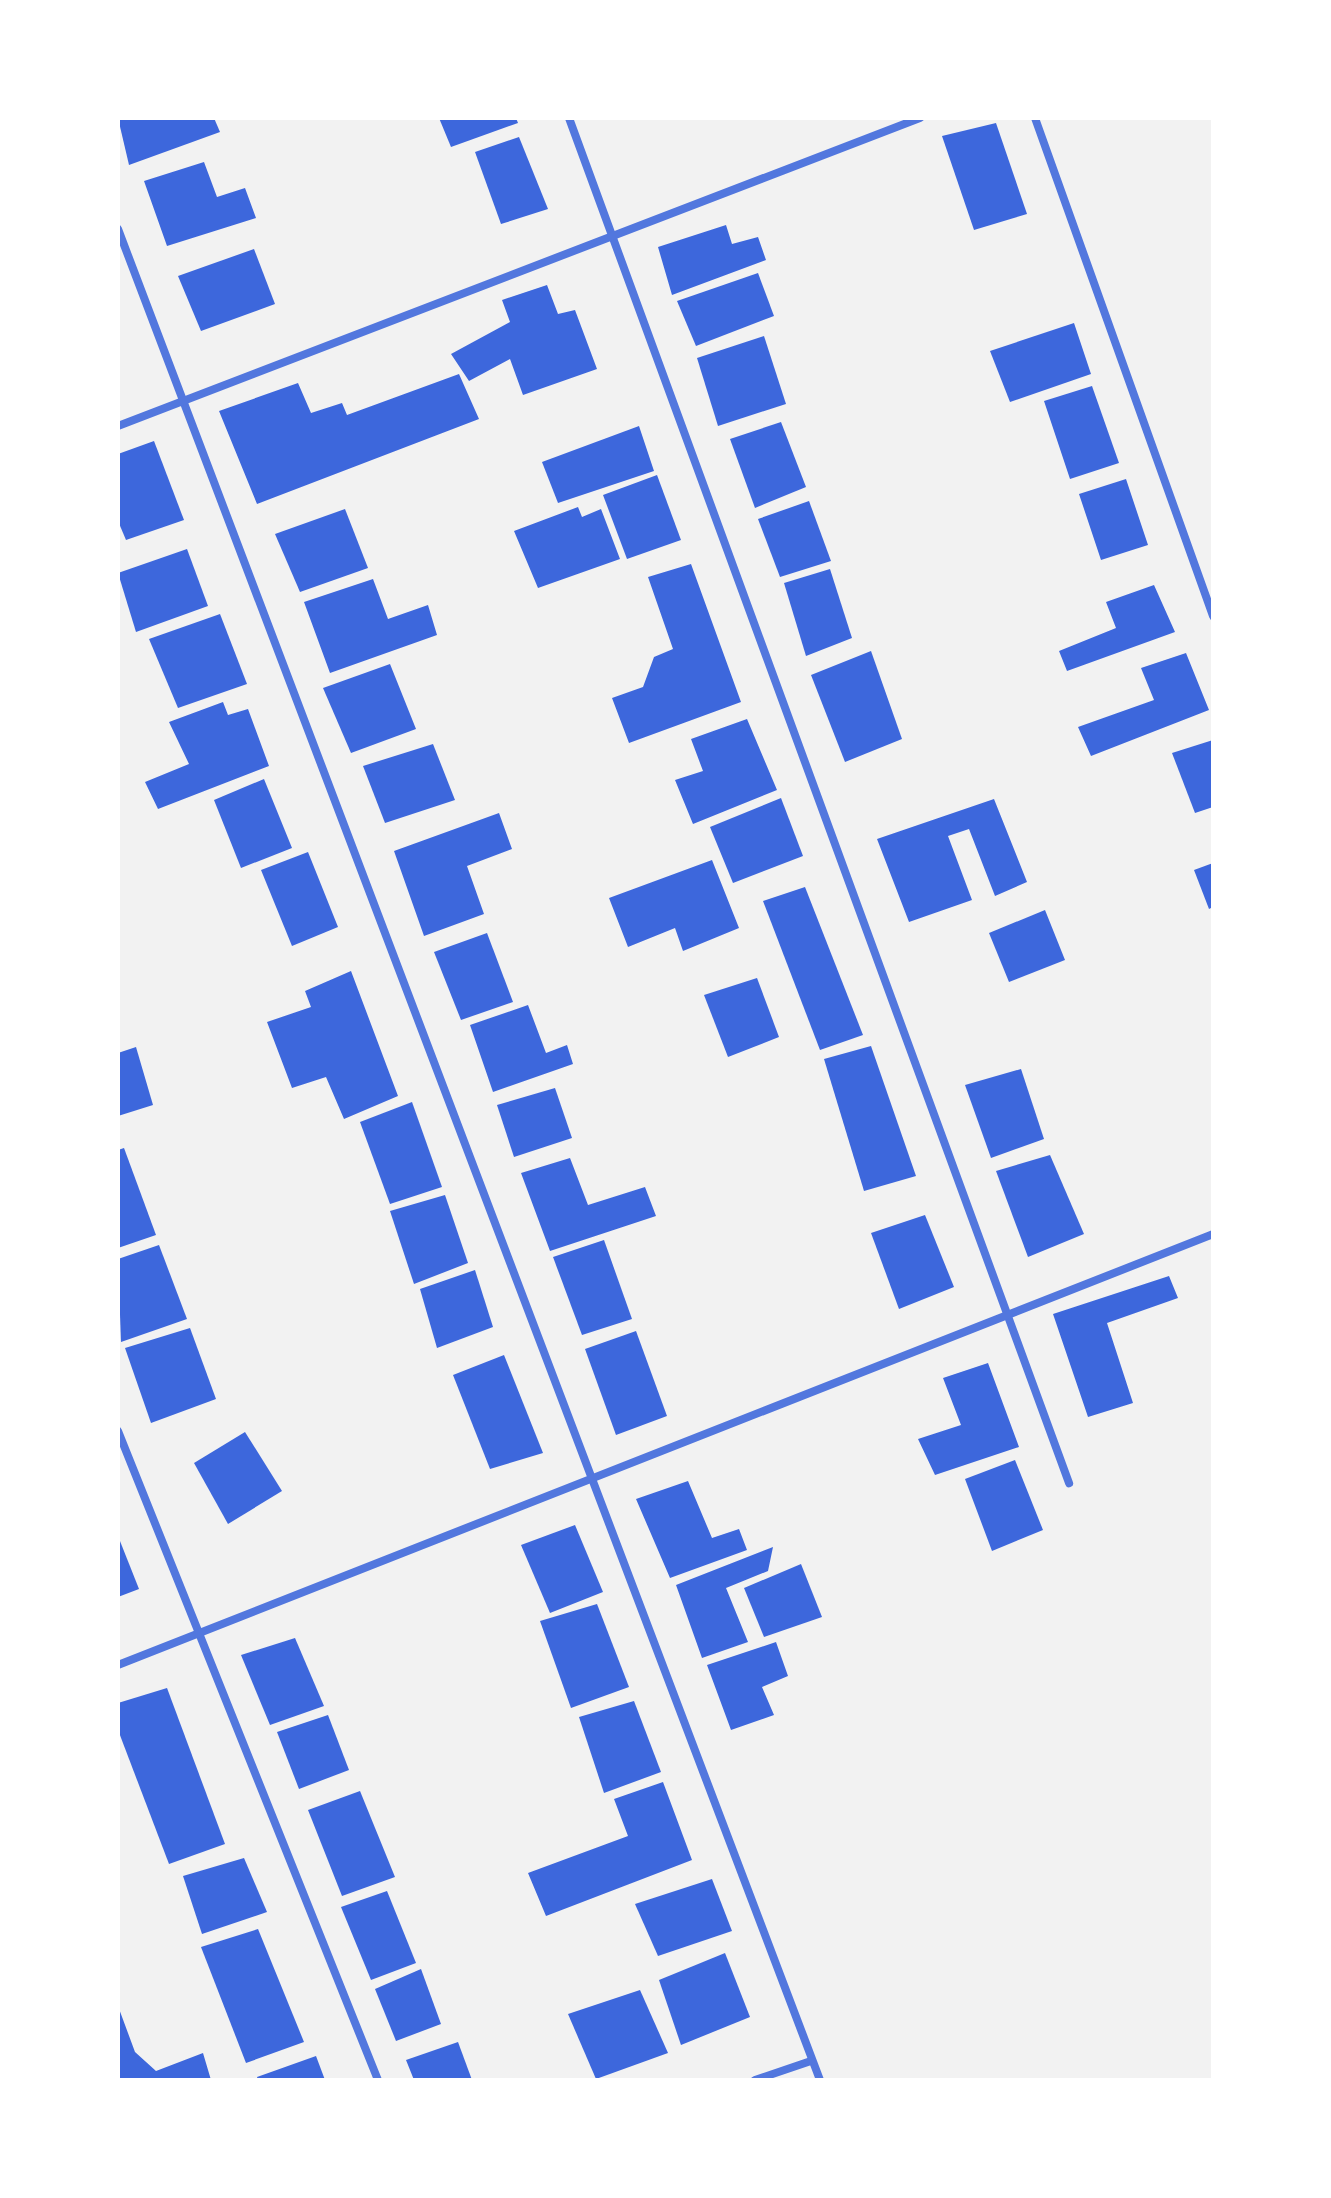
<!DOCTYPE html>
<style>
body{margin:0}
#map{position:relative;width:1331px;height:2198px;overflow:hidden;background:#f2f2f2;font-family:Manrope,sans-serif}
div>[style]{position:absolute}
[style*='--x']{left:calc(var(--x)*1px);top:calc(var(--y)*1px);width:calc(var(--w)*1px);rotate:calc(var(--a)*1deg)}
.building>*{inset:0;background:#3d67dc}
.minor>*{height:8px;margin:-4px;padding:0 4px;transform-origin:4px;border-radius:4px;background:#5277de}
span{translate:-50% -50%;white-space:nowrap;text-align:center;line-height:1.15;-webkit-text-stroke:8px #fff;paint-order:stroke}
.frame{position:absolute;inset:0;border:120px solid #fff;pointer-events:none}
</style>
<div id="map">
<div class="building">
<div style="clip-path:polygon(118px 118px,214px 118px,220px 132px,129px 165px)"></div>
<div style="clip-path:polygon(439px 118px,516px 118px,518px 123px,451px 147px)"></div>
<div style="clip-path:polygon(996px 123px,1027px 214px,974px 230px,942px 136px)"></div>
<div style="clip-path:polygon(519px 137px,548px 209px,501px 224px,475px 152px)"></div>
<div style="clip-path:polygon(204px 162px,217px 197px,245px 188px,256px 218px,167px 246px,144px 181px)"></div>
<div style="clip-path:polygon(726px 225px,732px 244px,758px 237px,766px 260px,672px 295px,658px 247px)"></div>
<div style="clip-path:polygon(254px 249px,275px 304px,201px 331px,178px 276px)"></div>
<div style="clip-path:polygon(758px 273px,774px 316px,696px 346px,677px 301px)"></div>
<div style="clip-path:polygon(547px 285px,558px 314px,575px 310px,597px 369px,523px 395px,510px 359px,469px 381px,451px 354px,510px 322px,502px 300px)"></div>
<div style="clip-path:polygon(1074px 323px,1091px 374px,1010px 402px,990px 351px)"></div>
<div style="clip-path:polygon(764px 336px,786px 404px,718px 426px,697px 358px)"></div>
<div style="clip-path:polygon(459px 374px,479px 419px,257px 504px,219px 411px,298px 383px,311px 413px,342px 403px,347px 415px)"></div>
<div style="clip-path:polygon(1092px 386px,1119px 463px,1070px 479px,1044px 401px)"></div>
<div style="clip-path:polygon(781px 422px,806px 487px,755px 508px,730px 439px)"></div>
<div style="clip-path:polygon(639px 426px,654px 471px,558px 503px,542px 462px)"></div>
<div style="clip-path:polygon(154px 441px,184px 520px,126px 540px,118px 521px,118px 454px)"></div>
<div style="clip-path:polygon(657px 475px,681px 540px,627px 559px,603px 495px)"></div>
<div style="clip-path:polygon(1126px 479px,1148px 545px,1101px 560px,1079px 494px)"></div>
<div style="clip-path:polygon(809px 501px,831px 561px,780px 577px,758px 519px)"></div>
<div style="clip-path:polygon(578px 507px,582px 517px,601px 509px,620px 559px,538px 588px,514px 531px)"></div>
<div style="clip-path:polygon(345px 509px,368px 568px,300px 592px,275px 534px)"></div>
<div style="clip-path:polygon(187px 549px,208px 606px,136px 632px,118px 573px)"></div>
<div style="clip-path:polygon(691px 564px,741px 702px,629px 743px,612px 698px,643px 687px,654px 657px,673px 649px,648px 577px)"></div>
<div style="clip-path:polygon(830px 569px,852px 638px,806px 656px,784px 583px)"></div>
<div style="clip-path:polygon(373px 579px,388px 619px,428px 605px,437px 635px,330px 673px,304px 602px)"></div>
<div style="clip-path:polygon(1154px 585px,1175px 632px,1067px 671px,1059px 651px,1116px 628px,1106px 602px)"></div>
<div style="clip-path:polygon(220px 614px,247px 684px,178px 708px,149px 639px)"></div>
<div style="clip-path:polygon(871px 651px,902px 739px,845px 762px,811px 675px)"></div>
<div style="clip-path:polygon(1186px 653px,1209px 710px,1091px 756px,1078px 727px,1154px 700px,1141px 668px)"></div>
<div style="clip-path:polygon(390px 664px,416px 729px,351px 753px,323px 688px)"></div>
<div style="clip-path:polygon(223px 702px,228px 715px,248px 709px,269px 766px,158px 809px,145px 782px,189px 764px,169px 722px)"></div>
<div style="clip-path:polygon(747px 719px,777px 790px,693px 824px,675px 780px,703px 771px,691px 739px)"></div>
<div style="clip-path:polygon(1213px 740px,1213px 807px,1195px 813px,1172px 753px)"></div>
<div style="clip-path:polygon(433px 744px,455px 800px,385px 823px,363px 766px)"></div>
<div style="clip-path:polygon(264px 779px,292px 848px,241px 868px,214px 800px)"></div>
<div style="clip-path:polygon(781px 798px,803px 856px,733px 883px,710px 827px)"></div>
<div style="clip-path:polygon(994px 799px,1027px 882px,995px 896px,969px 829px,948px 836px,972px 900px,909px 922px,877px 839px)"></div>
<div style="clip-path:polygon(499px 813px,512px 849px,467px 866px,484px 914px,424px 936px,394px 851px)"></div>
<div style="clip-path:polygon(308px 852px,338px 927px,292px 946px,261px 870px)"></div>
<div style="clip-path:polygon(712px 860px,739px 928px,683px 951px,675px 928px,628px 947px,609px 898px)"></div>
<div style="clip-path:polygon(1213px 863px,1213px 907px,1209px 909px,1194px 870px)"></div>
<div style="clip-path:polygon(805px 887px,863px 1035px,820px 1050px,763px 901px)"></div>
<div style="clip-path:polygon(1045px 910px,1065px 960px,1009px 982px,989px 933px)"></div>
<div style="clip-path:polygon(487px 933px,513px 1002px,461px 1020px,434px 952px)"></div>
<div style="clip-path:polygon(351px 971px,398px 1096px,344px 1119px,326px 1077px,292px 1088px,267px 1022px,311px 1007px,305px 991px)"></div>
<div style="clip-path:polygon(757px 978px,779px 1037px,728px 1057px,704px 995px)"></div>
<div style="clip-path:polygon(528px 1005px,546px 1053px,567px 1045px,573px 1064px,493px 1092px,470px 1025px)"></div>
<div style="clip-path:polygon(871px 1046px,916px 1176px,864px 1191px,824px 1059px)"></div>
<div style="clip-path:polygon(136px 1047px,153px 1105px,118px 1116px,118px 1053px)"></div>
<div style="clip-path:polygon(1021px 1069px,1044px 1139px,991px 1158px,965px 1085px)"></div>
<div style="clip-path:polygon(555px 1088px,572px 1138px,514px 1157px,497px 1105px)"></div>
<div style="clip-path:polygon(412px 1102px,442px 1187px,390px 1204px,360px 1122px)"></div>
<div style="clip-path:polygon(124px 1148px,156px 1235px,118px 1248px,118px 1150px)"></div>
<div style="clip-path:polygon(1050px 1155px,1084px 1234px,1028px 1257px,996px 1171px)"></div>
<div style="clip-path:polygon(570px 1158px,588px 1205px,645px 1187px,656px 1216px,550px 1251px,521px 1173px)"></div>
<div style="clip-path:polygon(445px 1195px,468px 1263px,414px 1284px,390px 1211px)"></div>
<div style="clip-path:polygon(925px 1215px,954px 1287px,899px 1309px,871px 1233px)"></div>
<div style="clip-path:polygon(604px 1240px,632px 1319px,582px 1335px,553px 1257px)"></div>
<div style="clip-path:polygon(159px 1245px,187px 1319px,121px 1342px,118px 1259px)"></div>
<div style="clip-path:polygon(475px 1270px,493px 1327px,437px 1348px,420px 1289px)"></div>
<div style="clip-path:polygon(1169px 1276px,1178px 1298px,1107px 1323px,1133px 1403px,1088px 1417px,1053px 1314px)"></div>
<div style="clip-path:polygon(190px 1328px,216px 1399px,151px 1423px,125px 1348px)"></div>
<div style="clip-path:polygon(636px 1331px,667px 1416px,616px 1435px,585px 1349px)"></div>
<div style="clip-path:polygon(504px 1355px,543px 1453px,490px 1469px,453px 1375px)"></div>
<div style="clip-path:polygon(988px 1363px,1019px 1447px,935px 1475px,918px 1439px,961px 1425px,943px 1378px)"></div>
<div style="clip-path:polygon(245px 1432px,282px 1491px,228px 1524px,194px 1463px)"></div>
<div style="clip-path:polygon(1015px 1460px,1043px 1530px,992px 1551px,965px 1479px)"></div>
<div style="clip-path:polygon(688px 1481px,712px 1538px,739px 1529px,747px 1550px,670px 1578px,636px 1499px)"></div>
<div style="clip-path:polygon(575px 1525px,603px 1592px,550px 1613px,521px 1545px)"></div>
<div style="clip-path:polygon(118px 1536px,139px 1589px,118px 1597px)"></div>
<div style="clip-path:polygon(773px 1547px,768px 1571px,726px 1588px,748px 1642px,702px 1658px,676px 1585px)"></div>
<div style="clip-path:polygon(801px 1564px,822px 1617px,764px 1637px,744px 1588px)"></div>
<div style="clip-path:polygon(597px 1604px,629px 1687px,571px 1708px,540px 1621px)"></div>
<div style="clip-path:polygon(295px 1638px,324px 1706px,270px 1725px,241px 1655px)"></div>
<div style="clip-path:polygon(776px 1642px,788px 1676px,762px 1687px,774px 1715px,731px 1730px,707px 1665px)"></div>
<div style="clip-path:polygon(167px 1688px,225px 1844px,169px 1864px,118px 1730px,118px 1703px)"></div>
<div style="clip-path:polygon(634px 1701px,661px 1772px,604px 1793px,579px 1717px)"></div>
<div style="clip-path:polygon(328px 1715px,349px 1770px,299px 1789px,277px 1732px)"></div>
<div style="clip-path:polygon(663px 1782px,692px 1860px,546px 1916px,528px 1873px,628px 1836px,614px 1799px)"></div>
<div style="clip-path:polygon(360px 1791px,395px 1877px,342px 1896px,308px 1810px)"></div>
<div style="clip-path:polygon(244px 1858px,267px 1912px,202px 1934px,183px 1876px)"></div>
<div style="clip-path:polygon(712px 1879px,732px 1931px,658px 1956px,635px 1904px)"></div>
<div style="clip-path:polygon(387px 1891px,416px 1963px,371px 1980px,341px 1907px)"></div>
<div style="clip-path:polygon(258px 1929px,304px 2042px,246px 2063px,201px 1947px)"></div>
<div style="clip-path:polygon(725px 1953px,750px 2017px,681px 2045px,659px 1980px)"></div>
<div style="clip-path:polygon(421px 1969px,441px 2024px,396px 2041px,375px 1989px)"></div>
<div style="clip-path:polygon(640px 1990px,668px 2053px,596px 2079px,568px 2014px)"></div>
<div style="clip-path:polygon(118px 2006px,135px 2052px,156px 2071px,203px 2053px,211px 2080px,118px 2080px)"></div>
<div style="clip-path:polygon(458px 2042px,472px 2080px,414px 2080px,406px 2060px)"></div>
<div style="clip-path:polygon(316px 2056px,325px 2080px,258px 2080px,257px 2077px)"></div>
</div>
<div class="minor">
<div style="--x:569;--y:118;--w:1454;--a:69.88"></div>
<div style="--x:1035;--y:118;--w:529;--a:70.33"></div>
<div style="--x:118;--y:229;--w:1980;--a:69.23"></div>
<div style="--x:118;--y:426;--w:859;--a:-21.01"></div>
<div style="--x:118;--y:1431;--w:699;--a:68.17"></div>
<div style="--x:118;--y:1665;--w:1177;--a:-21.48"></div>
<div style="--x:755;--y:2080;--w:59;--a:-18.7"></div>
</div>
<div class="frame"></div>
</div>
